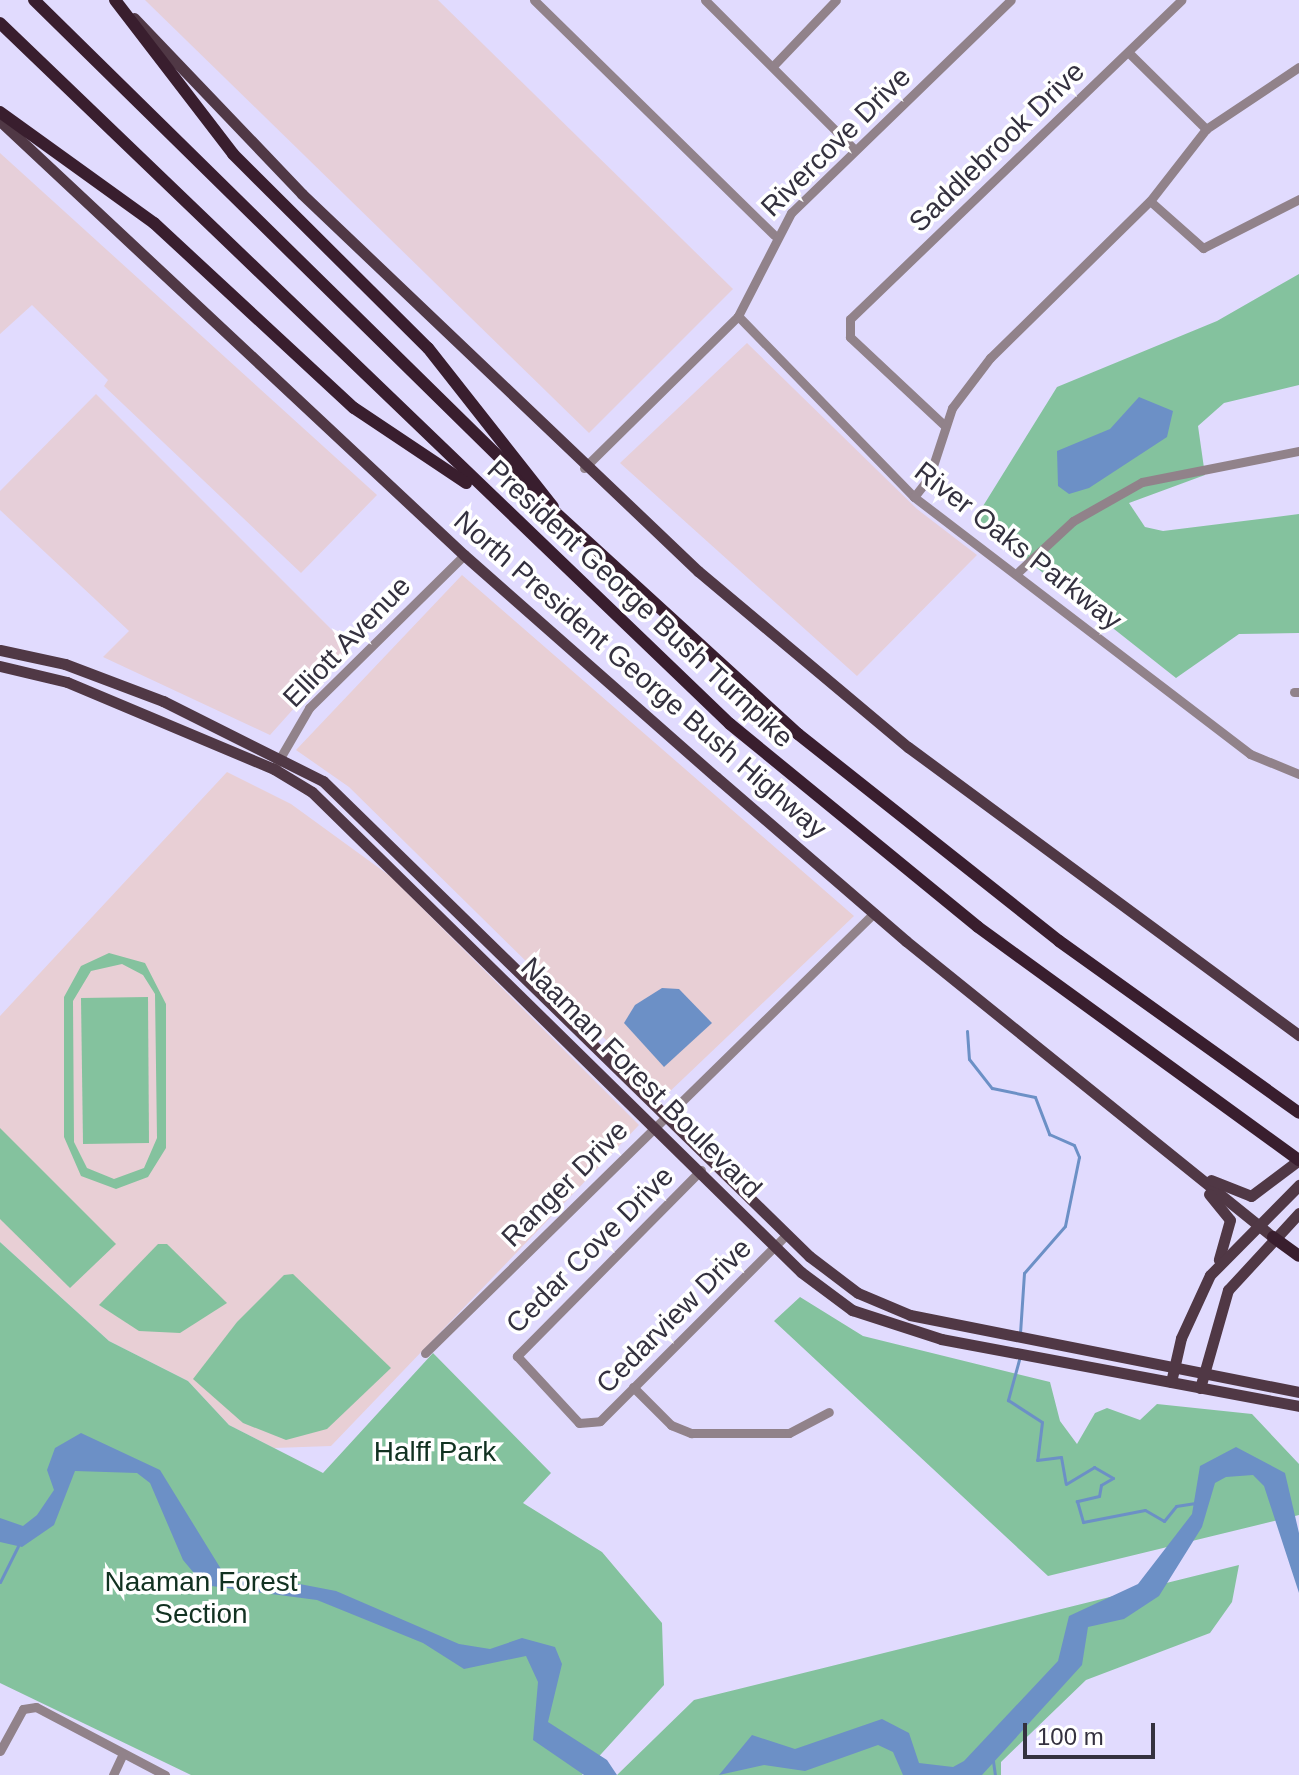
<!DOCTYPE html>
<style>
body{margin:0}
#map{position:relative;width:1299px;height:1775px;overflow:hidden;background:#e1dbfe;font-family:Arial,sans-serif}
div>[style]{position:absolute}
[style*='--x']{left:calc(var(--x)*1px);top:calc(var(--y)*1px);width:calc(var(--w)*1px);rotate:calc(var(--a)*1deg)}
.commercial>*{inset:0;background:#e6cfd9}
.education>*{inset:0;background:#e8cfd5}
.green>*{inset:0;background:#84c29e}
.water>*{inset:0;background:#6c90c6}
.stream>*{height:3px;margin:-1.5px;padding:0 1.5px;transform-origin:1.5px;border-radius:1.5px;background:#6c90c6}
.minor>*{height:9px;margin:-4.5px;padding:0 4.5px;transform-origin:4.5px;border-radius:4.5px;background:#91828a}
.major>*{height:11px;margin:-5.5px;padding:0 5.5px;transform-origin:5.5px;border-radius:5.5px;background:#503845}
.highway>*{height:12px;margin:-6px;padding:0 6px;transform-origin:6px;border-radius:6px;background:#391e2e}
span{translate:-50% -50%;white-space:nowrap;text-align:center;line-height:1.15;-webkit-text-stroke:7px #fff;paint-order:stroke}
.street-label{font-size:28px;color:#34313f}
.park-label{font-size:28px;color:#113121}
.scale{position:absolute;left:1023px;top:1723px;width:132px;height:36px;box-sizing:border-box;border:4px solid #34313f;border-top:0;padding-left:10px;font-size:24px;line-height:28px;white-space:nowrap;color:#34313f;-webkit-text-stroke:6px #fff;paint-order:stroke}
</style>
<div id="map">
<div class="commercial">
<div style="clip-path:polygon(145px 0,438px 0,733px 289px,589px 433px)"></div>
<div style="clip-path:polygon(0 153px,377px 495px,301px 573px,104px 386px,108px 380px,32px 305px,0 334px)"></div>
<div style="clip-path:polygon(747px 343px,917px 509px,977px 555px,857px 676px,620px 463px)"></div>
<div style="clip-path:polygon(96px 394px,349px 647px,270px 735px,103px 657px,129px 631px,0 510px,0 491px)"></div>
</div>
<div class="education">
<div style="clip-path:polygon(462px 575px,854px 916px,664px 1097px,349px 787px,296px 750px)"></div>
<div style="clip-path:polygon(227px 772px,291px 804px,390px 876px,639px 1125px,331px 1446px,274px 1448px,229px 1425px,188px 1381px,109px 1341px,0 1242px,0 1016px)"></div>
</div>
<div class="green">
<div style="clip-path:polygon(1299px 274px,1299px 385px,1224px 403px,1198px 426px,1205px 475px,1129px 503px,1145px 527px,1163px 531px,1299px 514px,1299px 633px,1239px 634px,1176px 678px,975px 519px,1057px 387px,1217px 321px)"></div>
<div style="clip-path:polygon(evenodd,109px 953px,145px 963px,166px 1004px,166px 1148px,148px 1177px,116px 1189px,81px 1176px,64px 1137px,64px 997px,81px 966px,109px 953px,122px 964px,143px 975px,155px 994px,157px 1138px,144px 1168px,114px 1179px,87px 1168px,74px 1142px,73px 1001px,91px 971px,122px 964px)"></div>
<div style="clip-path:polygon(148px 997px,149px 1143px,83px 1144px,81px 998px)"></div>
<div style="clip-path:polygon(0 1128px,116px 1244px,70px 1288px,0 1219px)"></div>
<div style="clip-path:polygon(0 1242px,109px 1341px,188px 1381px,229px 1425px,323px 1473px,433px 1353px,551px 1473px,523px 1503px,602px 1552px,662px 1623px,664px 1685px,582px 1775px,191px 1775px,0 1683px)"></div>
<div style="clip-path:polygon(158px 1244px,167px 1244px,227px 1303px,180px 1333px,139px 1331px,99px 1305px)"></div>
<div style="clip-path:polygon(293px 1274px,391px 1368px,327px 1429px,286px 1440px,243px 1423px,193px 1379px,237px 1322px,284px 1275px)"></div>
<div style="clip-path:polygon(800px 1297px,863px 1336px,1050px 1382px,1060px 1421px,1077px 1444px,1095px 1413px,1107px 1408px,1140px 1420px,1157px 1404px,1252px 1414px,1299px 1464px,1299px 1515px,1048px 1576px,774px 1321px)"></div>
<div style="clip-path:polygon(1239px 1565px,1232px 1602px,1210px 1633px,1086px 1680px,1001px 1762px,1001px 1775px,617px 1775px,694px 1700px)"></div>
</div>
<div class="water">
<div style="clip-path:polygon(1139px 397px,1173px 411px,1167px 437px,1089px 488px,1069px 494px,1058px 486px,1057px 451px,1110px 429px)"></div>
<div style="clip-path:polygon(662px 988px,679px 989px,712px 1023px,664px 1067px,624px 1023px,635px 1005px)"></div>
<div style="clip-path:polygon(81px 1433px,160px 1470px,221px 1569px,336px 1591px,459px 1644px,490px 1649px,522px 1638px,555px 1647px,562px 1664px,548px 1722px,607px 1760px,617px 1775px,584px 1775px,533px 1740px,538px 1682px,526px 1656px,464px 1669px,423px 1643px,317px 1600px,204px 1585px,183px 1560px,150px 1483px,137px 1473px,75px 1471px,54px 1525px,22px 1547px,0 1542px,0 1518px,23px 1526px,37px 1515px,54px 1490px,47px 1470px,55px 1448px)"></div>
<div style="clip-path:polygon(1236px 1447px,1285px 1473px,1299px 1533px,1299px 1593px,1264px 1486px,1253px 1475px,1226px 1477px,1215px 1483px,1202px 1527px,1159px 1596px,1124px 1619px,1088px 1627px,1082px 1665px,982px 1775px,903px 1775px,893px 1752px,878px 1745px,805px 1771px,764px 1765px,719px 1775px,752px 1735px,795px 1749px,882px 1719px,909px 1733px,919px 1763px,953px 1767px,964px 1761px,1058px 1661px,1069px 1616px,1138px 1584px,1192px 1514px,1200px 1466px)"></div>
</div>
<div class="stream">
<div style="--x:967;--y:1031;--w:28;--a:86"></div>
<div style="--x:969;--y:1059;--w:37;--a:52"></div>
<div style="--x:992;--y:1088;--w:44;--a:11.8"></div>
<div style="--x:1035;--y:1097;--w:40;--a:69"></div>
<div style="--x:1049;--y:1134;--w:27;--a:24"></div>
<div style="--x:1074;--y:1145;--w:13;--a:67"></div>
<div style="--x:1079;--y:1157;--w:70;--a:101.5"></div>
<div style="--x:1065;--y:1226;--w:62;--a:131.1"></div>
<div style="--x:1024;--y:1273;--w:60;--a:93.8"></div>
<div style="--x:1020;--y:1356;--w:46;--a:105.3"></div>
<div style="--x:1008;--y:1400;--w:40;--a:32.9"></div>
<div style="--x:1042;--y:1422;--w:38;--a:97"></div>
<div style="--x:1037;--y:1460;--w:24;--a:-7"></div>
<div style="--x:1061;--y:1457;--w:27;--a:80"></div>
<div style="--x:1066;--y:1484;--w:33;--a:-31"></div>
<div style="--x:1094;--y:1467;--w:22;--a:30"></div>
<div style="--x:1113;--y:1478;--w:14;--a:150"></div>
<div style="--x:1101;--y:1485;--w:11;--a:100"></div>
<div style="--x:1099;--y:1496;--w:23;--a:167"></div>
<div style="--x:1077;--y:1501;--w:22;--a:74"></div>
<div style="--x:1083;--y:1522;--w:63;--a:-11"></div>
<div style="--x:1145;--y:1510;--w:22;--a:30"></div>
<div style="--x:1164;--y:1521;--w:19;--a:-51"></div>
<div style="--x:1176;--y:1506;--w:18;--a:-9"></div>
<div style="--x:0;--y:1582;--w:40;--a:-63.4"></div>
<div style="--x:993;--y:1761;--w:14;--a:82"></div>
</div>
<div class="minor">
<div style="--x:534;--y:0;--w:336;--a:44.4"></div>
<div style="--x:705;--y:0;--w:212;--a:45"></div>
<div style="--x:1128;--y:52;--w:110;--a:44.6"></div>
<div style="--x:773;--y:66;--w:91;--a:-46.3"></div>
<div style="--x:1150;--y:201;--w:71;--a:41.6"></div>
<div style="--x:1203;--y:248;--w:108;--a:-27"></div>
<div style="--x:738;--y:316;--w:252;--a:45.8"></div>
<div style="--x:914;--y:497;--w:423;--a:37.4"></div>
<div style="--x:1250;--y:754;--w:53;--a:22.2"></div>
<div style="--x:944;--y:425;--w:129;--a:-136.9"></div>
<div style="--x:850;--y:337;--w:18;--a:-90"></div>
<div style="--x:850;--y:319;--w:460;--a:-43.9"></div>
<div style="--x:584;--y:468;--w:216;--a:-44.6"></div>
<div style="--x:738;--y:316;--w:116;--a:-62.8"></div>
<div style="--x:791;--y:213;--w:306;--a:-44.1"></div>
<div style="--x:914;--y:497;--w:24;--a:-52"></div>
<div style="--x:929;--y:478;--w:74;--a:-71.8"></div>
<div style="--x:952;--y:408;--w:63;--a:-52.8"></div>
<div style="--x:990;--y:358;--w:224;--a:-44.5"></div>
<div style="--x:1150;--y:201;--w:91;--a:-52.1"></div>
<div style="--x:1206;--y:129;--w:112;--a:-33.7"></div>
<div style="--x:1016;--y:574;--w:78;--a:-42.9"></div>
<div style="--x:1073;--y:521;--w:79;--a:-29.5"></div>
<div style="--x:1142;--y:482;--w:160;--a:-11.2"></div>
<div style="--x:1294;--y:692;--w:5;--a:0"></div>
<div style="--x:276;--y:765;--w:66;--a:-59.9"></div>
<div style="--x:309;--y:708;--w:218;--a:-44.6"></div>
<div style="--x:701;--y:1170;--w:262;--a:134.7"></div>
<div style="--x:517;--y:1356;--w:91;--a:47.2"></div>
<div style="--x:579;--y:1423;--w:21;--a:-5"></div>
<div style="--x:600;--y:1421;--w:264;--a:-45"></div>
<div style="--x:425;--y:1353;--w:629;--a:-44.42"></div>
<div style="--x:633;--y:1387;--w:54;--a:45"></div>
<div style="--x:671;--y:1425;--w:22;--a:22"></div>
<div style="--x:691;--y:1433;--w:98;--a:0"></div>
<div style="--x:789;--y:1433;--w:45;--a:-27.7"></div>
<div style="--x:0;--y:1751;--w:48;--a:-61.3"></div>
<div style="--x:23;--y:1709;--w:13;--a:-9"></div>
<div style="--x:36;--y:1707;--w:146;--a:27.8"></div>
<div style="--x:113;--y:1775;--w:23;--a:-65"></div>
</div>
<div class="major">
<div style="--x:134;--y:18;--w:243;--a:46.3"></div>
<div style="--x:302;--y:194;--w:547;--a:43.59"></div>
<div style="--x:698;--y:571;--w:274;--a:40"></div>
<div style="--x:908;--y:747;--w:486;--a:36.4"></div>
<div style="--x:0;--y:121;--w:635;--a:43.09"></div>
<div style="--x:464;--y:555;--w:336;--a:41.4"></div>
<div style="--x:716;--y:777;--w:251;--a:40.8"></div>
<div style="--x:906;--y:941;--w:471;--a:38.9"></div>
<div style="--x:0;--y:650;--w:66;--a:12.2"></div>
<div style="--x:65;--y:664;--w:105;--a:20.7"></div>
<div style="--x:163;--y:701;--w:179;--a:26.6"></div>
<div style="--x:323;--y:781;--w:680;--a:44.34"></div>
<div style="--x:809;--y:1256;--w:61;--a:37.1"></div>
<div style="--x:858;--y:1293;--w:56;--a:22.9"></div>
<div style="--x:910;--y:1315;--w:397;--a:11.2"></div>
<div style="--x:0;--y:666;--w:69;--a:13.4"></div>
<div style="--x:67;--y:682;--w:225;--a:22.8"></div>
<div style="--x:274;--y:769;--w:44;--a:31.2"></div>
<div style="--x:312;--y:792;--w:685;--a:44.47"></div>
<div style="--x:801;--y:1272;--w:64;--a:36.7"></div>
<div style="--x:852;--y:1310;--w:94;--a:18"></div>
<div style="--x:941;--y:1339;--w:364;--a:10.6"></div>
<div style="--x:1211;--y:1180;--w:43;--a:21.8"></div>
<div style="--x:1251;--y:1196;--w:60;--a:-36.9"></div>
<div style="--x:1209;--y:1194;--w:33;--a:51"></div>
<div style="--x:1230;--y:1220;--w:41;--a:105.8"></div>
<div style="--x:1171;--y:1382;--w:45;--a:-77.2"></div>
<div style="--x:1181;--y:1338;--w:69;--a:-65.3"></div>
<div style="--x:1210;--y:1275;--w:127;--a:-45.3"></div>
<div style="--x:1200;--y:1388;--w:102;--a:-74.1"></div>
<div style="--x:1228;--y:1290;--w:105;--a:-47.3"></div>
</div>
<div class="highway">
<div style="--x:34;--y:0;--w:732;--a:44.5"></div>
<div style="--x:556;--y:513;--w:328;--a:42.4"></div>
<div style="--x:798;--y:734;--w:333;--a:38.4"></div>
<div style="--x:1059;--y:941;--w:295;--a:35.6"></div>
<div style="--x:115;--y:0;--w:194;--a:52.5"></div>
<div style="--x:233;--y:154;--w:275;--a:44.9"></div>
<div style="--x:428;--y:348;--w:202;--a:51.8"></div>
<div style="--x:0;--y:23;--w:1012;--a:43.84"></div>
<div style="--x:730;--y:724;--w:320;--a:39.3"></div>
<div style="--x:978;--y:927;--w:397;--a:36"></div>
<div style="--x:0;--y:112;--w:190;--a:35.8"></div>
<div style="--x:154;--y:223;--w:272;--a:42.8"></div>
<div style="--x:354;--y:408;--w:135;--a:33.8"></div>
<div style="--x:1273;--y:1237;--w:32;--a:36"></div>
</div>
<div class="street-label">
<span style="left:836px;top:142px;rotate:-45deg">Rivercove Drive</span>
<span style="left:997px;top:147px;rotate:-44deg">Saddlebrook Drive</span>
<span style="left:1018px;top:546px;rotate:38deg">River Oaks Parkway</span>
<span style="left:640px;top:604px;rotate:43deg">President George Bush Turnpike</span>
<span style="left:347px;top:642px;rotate:-46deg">Elliott Avenue</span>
<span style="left:640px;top:675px;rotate:41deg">North President George Bush Highway</span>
<span style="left:641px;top:1078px;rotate:45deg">Naaman Forest Boulevard</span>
<span style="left:565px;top:1184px;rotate:-45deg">Ranger Drive</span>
<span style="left:590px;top:1250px;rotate:-45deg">Cedar Cove Drive</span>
<span style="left:674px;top:1316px;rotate:-45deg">Cedarview Drive</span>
</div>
<div class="park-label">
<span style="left:435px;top:1452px">Halff Park</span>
<span style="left:201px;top:1598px">Naaman Forest<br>Section</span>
</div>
<div class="scale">100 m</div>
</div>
